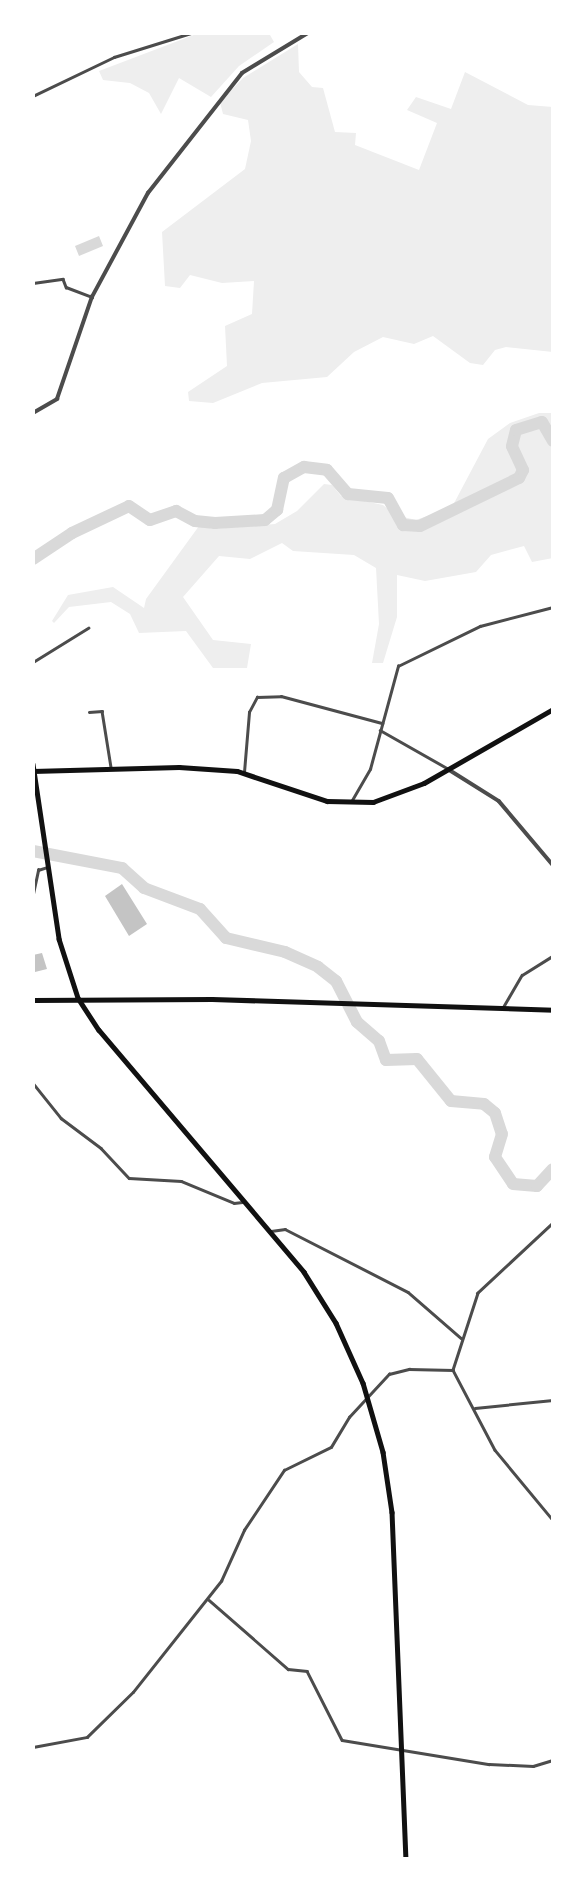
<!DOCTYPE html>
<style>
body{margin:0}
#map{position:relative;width:586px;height:1892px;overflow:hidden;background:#fff;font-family:"Public Sans",sans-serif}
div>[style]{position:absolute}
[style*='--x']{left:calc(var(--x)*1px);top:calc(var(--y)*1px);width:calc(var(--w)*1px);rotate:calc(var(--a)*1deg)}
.green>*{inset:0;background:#eee}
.water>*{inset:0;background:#d9d9d9}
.river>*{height:12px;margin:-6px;padding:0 6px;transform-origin:6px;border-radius:6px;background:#d9d9d9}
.building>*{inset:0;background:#c4c4c4}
.minor>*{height:2.5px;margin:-1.25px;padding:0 1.25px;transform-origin:1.25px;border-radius:1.25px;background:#4c4c4c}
.tertiary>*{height:3.5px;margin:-1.75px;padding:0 1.75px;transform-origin:1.75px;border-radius:1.75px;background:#4c4c4c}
.primary>*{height:4.5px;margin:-2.25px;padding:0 2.25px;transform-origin:2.25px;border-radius:2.25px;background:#111}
.trunk>*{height:4.5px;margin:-2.25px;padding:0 2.25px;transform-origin:2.25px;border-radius:2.25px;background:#111}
span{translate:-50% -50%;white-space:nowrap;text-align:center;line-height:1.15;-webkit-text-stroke:6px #fff;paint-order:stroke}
.frame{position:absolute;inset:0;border:35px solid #fff;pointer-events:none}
</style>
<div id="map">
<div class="green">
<div style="clip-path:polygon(199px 33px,270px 35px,274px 42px,239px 66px,211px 97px,179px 78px,161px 114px,149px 93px,130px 83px,103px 80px,99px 71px)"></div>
<div style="clip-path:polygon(298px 44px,299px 72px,312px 87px,323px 88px,335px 132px,356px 133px,355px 145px,419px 170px,437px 123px,407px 110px,416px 97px,451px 109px,465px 72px,528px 105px,553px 107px,553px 352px,506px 347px,495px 350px,483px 365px,470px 363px,433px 336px,414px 344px,383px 337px,354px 352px,327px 377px,262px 383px,213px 403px,189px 401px,188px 392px,227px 366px,225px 326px,252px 314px,254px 281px,222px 283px,190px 275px,180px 288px,165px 286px,162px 232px,245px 169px,251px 141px,248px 120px,223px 114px,220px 102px,243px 78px)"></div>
<div style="clip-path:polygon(539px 413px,553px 413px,553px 558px,532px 562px,524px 546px,491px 555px,476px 572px,425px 581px,397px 575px,397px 617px,383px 663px,372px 663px,379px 624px,376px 568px,354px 555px,293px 551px,282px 543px,250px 559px,219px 556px,183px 597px,213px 640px,251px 644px,247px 668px,213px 668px,186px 631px,139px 633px,130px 614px,111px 602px,69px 607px,54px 623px,52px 621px,68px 595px,113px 587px,144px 608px,146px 599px,199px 526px,214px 529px,275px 524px,297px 511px,324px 484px,332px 485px,341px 496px,383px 505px,395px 515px,416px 520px,452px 507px,488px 439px,510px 423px)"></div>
</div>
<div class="water">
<div style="clip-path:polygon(99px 236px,103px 246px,79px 256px,75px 246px)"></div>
</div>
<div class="river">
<div style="--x:33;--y:559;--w:47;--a:-33.7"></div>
<div style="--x:72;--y:533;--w:63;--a:-25.3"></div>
<div style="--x:129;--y:506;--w:25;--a:34"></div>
<div style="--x:150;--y:520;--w:28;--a:-19"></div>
<div style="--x:176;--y:511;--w:21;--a:28"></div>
<div style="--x:195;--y:521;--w:20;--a:6"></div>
<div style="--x:215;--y:523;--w:50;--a:-3.4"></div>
<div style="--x:265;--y:520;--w:16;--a:-40"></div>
<div style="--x:277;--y:510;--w:33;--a:-78"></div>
<div style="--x:284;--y:478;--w:23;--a:-29"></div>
<div style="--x:304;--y:467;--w:23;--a:7"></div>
<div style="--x:327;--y:470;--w:32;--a:49"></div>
<div style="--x:348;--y:494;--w:40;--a:5.7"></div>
<div style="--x:388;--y:498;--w:31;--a:61"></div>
<div style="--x:403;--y:525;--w:17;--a:3"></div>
<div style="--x:420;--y:526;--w:110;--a:-25.9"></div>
<div style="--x:519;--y:478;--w:9;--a:-63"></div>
<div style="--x:523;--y:470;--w:26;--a:-115"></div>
<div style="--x:512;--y:446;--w:16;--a:-76"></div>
<div style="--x:516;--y:430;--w:27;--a:-17"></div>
<div style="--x:542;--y:422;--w:22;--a:60"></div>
<div style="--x:33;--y:851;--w:91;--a:10.8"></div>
<div style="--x:122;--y:868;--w:30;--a:42"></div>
<div style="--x:144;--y:888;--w:60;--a:20.6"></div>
<div style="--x:200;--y:909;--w:39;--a:48"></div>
<div style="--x:226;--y:938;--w:61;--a:13.3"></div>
<div style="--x:285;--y:952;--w:36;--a:24"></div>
<div style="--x:318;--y:967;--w:23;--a:38"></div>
<div style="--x:336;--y:981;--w:46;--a:62.9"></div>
<div style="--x:357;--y:1022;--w:29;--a:41"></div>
<div style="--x:379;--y:1041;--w:20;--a:70"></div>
<div style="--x:386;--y:1060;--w:31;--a:-2"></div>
<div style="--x:417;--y:1059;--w:54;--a:51"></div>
<div style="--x:451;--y:1101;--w:33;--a:5"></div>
<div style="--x:484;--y:1104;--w:14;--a:39"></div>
<div style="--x:495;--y:1113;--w:22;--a:72"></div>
<div style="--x:502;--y:1134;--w:24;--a:107"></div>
<div style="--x:495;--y:1157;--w:32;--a:56"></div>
<div style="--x:513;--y:1184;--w:24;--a:5"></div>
<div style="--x:537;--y:1186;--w:23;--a:-47"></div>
</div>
<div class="building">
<div style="clip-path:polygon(122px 884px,147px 924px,129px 936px,105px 896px)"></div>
<div style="clip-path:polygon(42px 953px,47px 969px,35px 972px,33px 955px)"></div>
</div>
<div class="minor">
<div style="--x:33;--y:96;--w:90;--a:-25.7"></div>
<div style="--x:114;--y:57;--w:81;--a:-17.3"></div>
<div style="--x:33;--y:283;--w:30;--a:-8"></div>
<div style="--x:63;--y:279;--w:9;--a:69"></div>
<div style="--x:66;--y:287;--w:28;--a:21"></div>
<div style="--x:33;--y:662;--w:65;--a:-31.7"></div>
<div style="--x:89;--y:712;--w:13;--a:-4"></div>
<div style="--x:102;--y:711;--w:57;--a:80.9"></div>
<div style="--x:380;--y:730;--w:77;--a:29.6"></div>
<div style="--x:244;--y:772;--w:60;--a:-85.2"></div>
<div style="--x:249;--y:712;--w:17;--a:-62"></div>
<div style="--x:257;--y:697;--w:24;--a:-2"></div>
<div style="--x:281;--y:696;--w:105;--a:15"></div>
<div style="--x:351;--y:802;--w:38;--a:-60"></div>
<div style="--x:370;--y:769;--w:107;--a:-74.8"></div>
<div style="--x:398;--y:666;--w:91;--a:-26"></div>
<div style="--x:480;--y:626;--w:75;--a:-14.6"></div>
<div style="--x:33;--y:894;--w:25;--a:-78"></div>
<div style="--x:38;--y:870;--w:9;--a:-18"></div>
<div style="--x:502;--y:1009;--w:39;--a:-60"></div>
<div style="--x:522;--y:975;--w:36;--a:-32"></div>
<div style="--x:33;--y:1083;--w:45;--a:51.3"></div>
<div style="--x:61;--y:1118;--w:50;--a:36.9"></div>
<div style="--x:101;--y:1148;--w:41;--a:47"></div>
<div style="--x:129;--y:1178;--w:52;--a:3.3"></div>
<div style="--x:181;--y:1181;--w:57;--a:22.5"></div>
<div style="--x:234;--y:1203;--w:8;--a:-7"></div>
<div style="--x:553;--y:1223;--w:103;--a:137"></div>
<div style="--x:478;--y:1293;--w:81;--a:108"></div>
<div style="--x:453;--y:1370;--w:90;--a:62.3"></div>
<div style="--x:495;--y:1450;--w:91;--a:50.4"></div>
<div style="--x:271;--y:1231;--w:14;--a:-8"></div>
<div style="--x:285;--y:1229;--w:138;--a:27.1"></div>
<div style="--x:408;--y:1292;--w:70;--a:41"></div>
<div style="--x:475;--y:1408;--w:78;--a:-5.9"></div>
<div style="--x:209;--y:1600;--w:105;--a:41.1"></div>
<div style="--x:288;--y:1669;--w:19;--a:6"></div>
<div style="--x:307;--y:1671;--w:77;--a:63.1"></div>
<div style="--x:342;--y:1740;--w:149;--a:9.3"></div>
<div style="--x:489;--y:1764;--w:44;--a:2.6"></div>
<div style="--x:533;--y:1766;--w:21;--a:-17"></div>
<div style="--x:33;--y:1747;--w:55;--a:-10.5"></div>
<div style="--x:87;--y:1737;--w:64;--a:-44.4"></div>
<div style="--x:133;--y:1692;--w:142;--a:-51.6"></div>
<div style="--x:221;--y:1581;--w:56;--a:-65.7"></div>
<div style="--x:244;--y:1530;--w:72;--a:-56.3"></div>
<div style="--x:284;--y:1470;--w:52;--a:-26.1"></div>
<div style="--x:331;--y:1447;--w:35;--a:-59"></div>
<div style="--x:349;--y:1417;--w:59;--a:-47.1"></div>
<div style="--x:389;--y:1374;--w:21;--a:-14"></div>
<div style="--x:409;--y:1369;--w:44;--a:1.3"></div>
</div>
<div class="tertiary">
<div style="--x:33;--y:413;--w:28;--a:-30"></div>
<div style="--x:57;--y:399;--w:108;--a:-71.1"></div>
<div style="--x:92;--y:297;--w:118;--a:-61.7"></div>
<div style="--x:148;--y:193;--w:152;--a:-51.9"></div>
<div style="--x:242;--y:73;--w:77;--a:-31.2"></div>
<div style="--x:448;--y:769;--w:60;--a:32.1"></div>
<div style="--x:499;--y:801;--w:84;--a:49.8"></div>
</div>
<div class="primary">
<div style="--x:33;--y:764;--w:177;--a:81.5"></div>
<div style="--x:59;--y:939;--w:62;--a:72.1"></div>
<div style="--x:78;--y:998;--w:38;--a:57"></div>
<div style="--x:99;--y:1030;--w:317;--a:49.7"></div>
<div style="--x:304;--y:1272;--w:60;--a:57.9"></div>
<div style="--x:336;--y:1323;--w:66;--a:65.8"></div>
<div style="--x:363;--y:1383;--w:72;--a:73.8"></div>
<div style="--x:383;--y:1452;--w:61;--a:81.5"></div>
<div style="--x:392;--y:1512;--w:347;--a:87.7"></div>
</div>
<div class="trunk">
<div style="--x:33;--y:771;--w:146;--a:-1.6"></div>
<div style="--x:179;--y:767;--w:58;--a:3.9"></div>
<div style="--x:237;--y:771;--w:95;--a:18.4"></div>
<div style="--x:327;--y:801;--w:46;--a:1.2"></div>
<div style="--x:373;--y:802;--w:54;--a:-20.4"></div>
<div style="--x:424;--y:783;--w:149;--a:-29.8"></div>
<div style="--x:33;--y:1000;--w:179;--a:-0.3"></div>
<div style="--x:212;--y:999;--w:341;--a:1.8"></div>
</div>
<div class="frame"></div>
</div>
